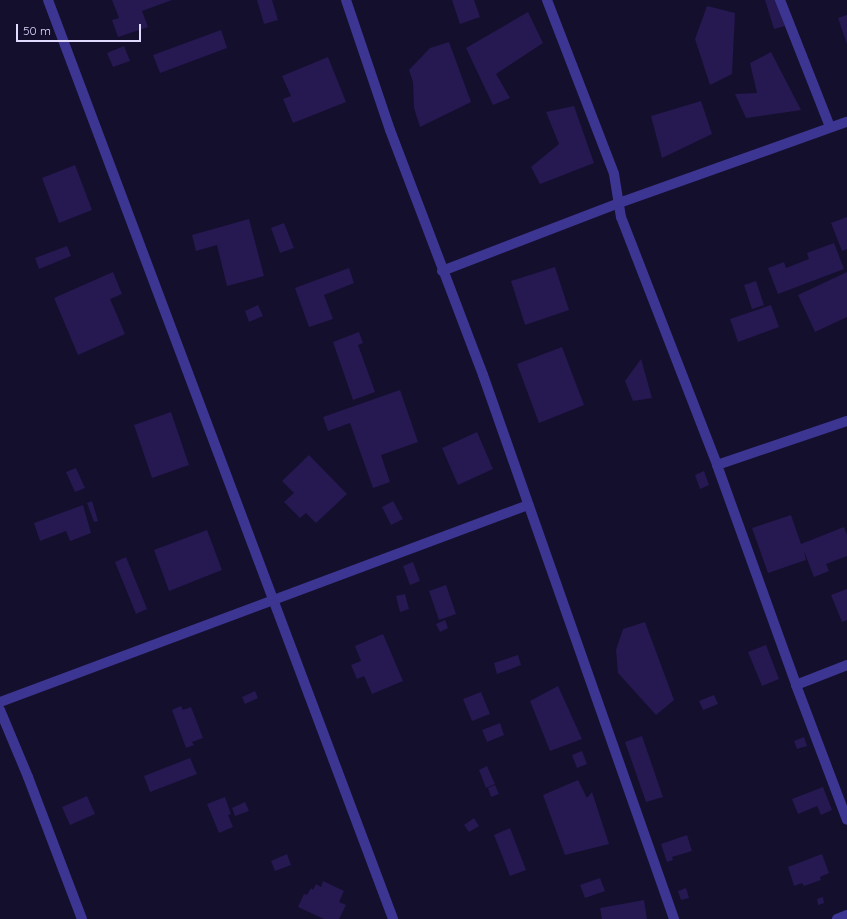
<!DOCTYPE html>
<style>
body{margin:0}
#map{position:relative;width:847px;height:919px;overflow:hidden;background:#150f2e;font-family:Quicksand,sans-serif}
div>[style]{position:absolute}
[style*='--x']{left:calc(var(--x)*1px);top:calc(var(--y)*1px);width:calc(var(--w)*1px);rotate:calc(var(--a)*1deg)}
.building>*{inset:0;background:#261851}
.minor>*{height:10px;margin:-5px;padding:0 5px;transform-origin:5px;border-radius:5px;background:#3c3592}
span{translate:-50% -50%;white-space:nowrap;text-align:center;line-height:1.15;-webkit-text-stroke:3px #150f2e;paint-order:stroke}
.scale{position:absolute;left:16px;top:24px;width:125px;height:18px;box-sizing:border-box;border:2px solid #e1dbff;border-top:0;padding-left:5px;font-size:12px;line-height:14px;white-space:nowrap;color:#e1dbff;-webkit-text-stroke:3px #150f2e;paint-order:stroke}
</style>
<div id="map">
<div class="building">
<div style="clip-path:polygon(112px 0,172px 0,142px 11px,148px 27px,118px 37px,112px 20px,119px 18px)"></div>
<div style="clip-path:polygon(257px 0,272px 0,278px 20px,264px 24px)"></div>
<div style="clip-path:polygon(452px 0,474px 0,480px 17px,460px 24px)"></div>
<div style="clip-path:polygon(765px 0,776px 0,785px 26px,774px 29px)"></div>
<div style="clip-path:polygon(707px 6px,735px 13px,732px 74px,710px 85px,695px 39px)"></div>
<div style="clip-path:polygon(528px 12px,543px 43px,496px 74px,510px 98px,493px 105px,466px 48px)"></div>
<div style="clip-path:polygon(847px 15px,847px 44px,838px 18px)"></div>
<div style="clip-path:polygon(221px 30px,227px 48px,160px 73px,153px 55px)"></div>
<div style="clip-path:polygon(449px 42px,471px 102px,420px 127px,414px 108px,413px 82px,409px 70px,430px 48px)"></div>
<div style="clip-path:polygon(124px 46px,130px 61px,113px 67px,107px 53px)"></div>
<div style="clip-path:polygon(771px 52px,801px 110px,746px 118px,735px 94px,757px 93px,750px 63px)"></div>
<div style="clip-path:polygon(328px 57px,346px 102px,293px 123px,283px 99px,291px 96px,282px 76px)"></div>
<div style="clip-path:polygon(701px 101px,712px 134px,662px 158px,651px 116px)"></div>
<div style="clip-path:polygon(574px 106px,594px 163px,540px 184px,531px 167px,559px 144px,546px 112px)"></div>
<div style="clip-path:polygon(75px 165px,92px 210px,59px 223px,42px 178px)"></div>
<div style="clip-path:polygon(847px 217px,847px 249px,842px 251px,831px 223px)"></div>
<div style="clip-path:polygon(249px 219px,264px 276px,227px 286px,217px 245px,196px 251px,192px 235px)"></div>
<div style="clip-path:polygon(284px 223px,294px 248px,280px 253px,271px 228px)"></div>
<div style="clip-path:polygon(834px 243px,844px 269px,778px 294px,768px 268px,784px 262px,786px 268px,809px 259px,807px 253px)"></div>
<div style="clip-path:polygon(67px 246px,71px 256px,39px 269px,35px 258px)"></div>
<div style="clip-path:polygon(555px 267px,569px 310px,525px 325px,511px 281px)"></div>
<div style="clip-path:polygon(349px 268px,354px 283px,324px 295px,333px 319px,309px 327px,295px 288px)"></div>
<div style="clip-path:polygon(113px 272px,122px 294px,110px 299px,125px 334px,78px 355px,54px 298px)"></div>
<div style="clip-path:polygon(847px 272px,847px 317px,815px 332px,798px 295px)"></div>
<div style="clip-path:polygon(756px 281px,764px 305px,752px 309px,744px 285px)"></div>
<div style="clip-path:polygon(258px 305px,263px 316px,249px 322px,245px 311px)"></div>
<div style="clip-path:polygon(771px 305px,779px 327px,738px 342px,730px 319px)"></div>
<div style="clip-path:polygon(359px 332px,363px 343px,358px 345px,375px 392px,353px 400px,333px 342px)"></div>
<div style="clip-path:polygon(562px 347px,584px 405px,539px 423px,517px 364px)"></div>
<div style="clip-path:polygon(641px 359px,652px 398px,633px 401px,625px 381px)"></div>
<div style="clip-path:polygon(400px 390px,418px 442px,381px 455px,390px 482px,373px 488px,350px 423px,328px 431px,323px 417px)"></div>
<div style="clip-path:polygon(171px 412px,189px 465px,152px 478px,134px 425px)"></div>
<div style="clip-path:polygon(477px 432px,493px 469px,458px 485px,442px 448px)"></div>
<div style="clip-path:polygon(309px 455px,347px 494px,316px 523px,306px 513px,300px 518px,284px 502px,294px 493px,282px 481px)"></div>
<div style="clip-path:polygon(76px 468px,85px 488px,75px 492px,66px 472px)"></div>
<div style="clip-path:polygon(704px 471px,709px 485px,700px 489px,695px 475px)"></div>
<div style="clip-path:polygon(92px 501px,98px 521px,94px 522px,87px 503px)"></div>
<div style="clip-path:polygon(393px 501px,403px 519px,391px 525px,382px 507px)"></div>
<div style="clip-path:polygon(83px 505px,91px 533px,70px 541px,66px 531px,40px 541px,34px 523px)"></div>
<div style="clip-path:polygon(791px 515px,801px 544px,844px 527px,847px 535px,847px 556px,826px 564px,829px 571px,814px 577px,804px 551px,806px 560px,768px 573px,752px 528px)"></div>
<div style="clip-path:polygon(207px 530px,222px 570px,169px 591px,154px 550px)"></div>
<div style="clip-path:polygon(126px 557px,147px 609px,136px 614px,115px 562px)"></div>
<div style="clip-path:polygon(413px 562px,420px 581px,410px 585px,403px 566px)"></div>
<div style="clip-path:polygon(446px 585px,456px 614px,439px 620px,429px 591px)"></div>
<div style="clip-path:polygon(847px 589px,847px 620px,842px 622px,831px 595px)"></div>
<div style="clip-path:polygon(405px 594px,409px 609px,400px 612px,396px 596px)"></div>
<div style="clip-path:polygon(445px 620px,448px 628px,440px 632px,436px 624px)"></div>
<div style="clip-path:polygon(645px 622px,674px 700px,656px 715px,618px 673px,616px 650px,623px 629px)"></div>
<div style="clip-path:polygon(383px 634px,403px 681px,372px 694px,364px 676px,357px 679px,351px 665px,361px 661px,355px 646px)"></div>
<div style="clip-path:polygon(766px 645px,779px 679px,762px 686px,748px 652px)"></div>
<div style="clip-path:polygon(518px 655px,521px 665px,497px 674px,494px 663px)"></div>
<div style="clip-path:polygon(558px 686px,582px 739px,550px 751px,530px 701px)"></div>
<div style="clip-path:polygon(255px 691px,258px 698px,245px 704px,242px 697px)"></div>
<div style="clip-path:polygon(481px 692px,490px 714px,472px 721px,463px 699px)"></div>
<div style="clip-path:polygon(714px 695px,718px 704px,703px 710px,699px 701px)"></div>
<div style="clip-path:polygon(181px 706px,183px 710px,191px 707px,203px 738px,192px 742px,194px 745px,186px 748px,172px 710px)"></div>
<div style="clip-path:polygon(500px 723px,504px 735px,487px 742px,482px 730px)"></div>
<div style="clip-path:polygon(642px 736px,663px 797px,646px 802px,625px 742px)"></div>
<div style="clip-path:polygon(804px 737px,807px 746px,797px 749px,794px 741px)"></div>
<div style="clip-path:polygon(582px 751px,587px 764px,577px 768px,572px 755px)"></div>
<div style="clip-path:polygon(190px 758px,197px 774px,150px 792px,144px 776px)"></div>
<div style="clip-path:polygon(487px 766px,495px 784px,486px 788px,479px 770px)"></div>
<div style="clip-path:polygon(578px 780px,587px 798px,592px 792px,609px 844px,565px 855px,543px 795px)"></div>
<div style="clip-path:polygon(495px 785px,499px 794px,491px 797px,488px 788px)"></div>
<div style="clip-path:polygon(823px 787px,832px 810px,821px 815px,817px 806px,798px 814px,792px 799px)"></div>
<div style="clip-path:polygon(87px 796px,95px 814px,70px 825px,62px 807px)"></div>
<div style="clip-path:polygon(225px 797px,231px 814px,228px 815px,233px 827px,219px 833px,207px 804px)"></div>
<div style="clip-path:polygon(245px 802px,249px 811px,235px 816px,232px 808px)"></div>
<div style="clip-path:polygon(474px 818px,479px 826px,469px 832px,464px 825px)"></div>
<div style="clip-path:polygon(510px 828px,526px 870px,510px 876px,494px 835px)"></div>
<div style="clip-path:polygon(687px 835px,692px 851px,672px 857px,673px 860px,667px 862px,661px 844px)"></div>
<div style="clip-path:polygon(287px 854px,291px 865px,275px 871px,271px 861px)"></div>
<div style="clip-path:polygon(822px 854px,829px 873px,820px 877px,821px 880px,804px 886px,802px 883px,794px 886px,788px 867px)"></div>
<div style="clip-path:polygon(600px 878px,605px 891px,585px 898px,580px 885px)"></div>
<div style="clip-path:polygon(323px 881px,344px 891px,339px 902px,346px 905px,339px 919px,324px 919px,298px 907px,304px 894px,307px 895px,311px 888px,313px 890px,316px 884px,321px 887px)"></div>
<div style="clip-path:polygon(686px 888px,689px 898px,681px 900px,678px 891px)"></div>
<div style="clip-path:polygon(823px 897px,824px 903px,818px 905px,817px 899px)"></div>
<div style="clip-path:polygon(644px 900px,647px 919px,602px 919px,600px 908px)"></div>
</div>
<div class="minor">
<div style="--x:48;--y:0;--w:982;--a:69.42"></div>
<div style="--x:346;--y:0;--w:137;--a:71.3"></div>
<div style="--x:390;--y:130;--w:262;--a:69.2"></div>
<div style="--x:483;--y:375;--w:577;--a:70.65"></div>
<div style="--x:547;--y:0;--w:186;--a:68.9"></div>
<div style="--x:614;--y:174;--w:44;--a:80.8"></div>
<div style="--x:621;--y:217;--w:266;--a:68.8"></div>
<div style="--x:717;--y:465;--w:234;--a:70.2"></div>
<div style="--x:796;--y:685;--w:144;--a:69.3"></div>
<div style="--x:780;--y:0;--w:136;--a:68.5"></div>
<div style="--x:442;--y:271;--w:190;--a:-21"></div>
<div style="--x:619;--y:203;--w:242;--a:-19.6"></div>
<div style="--x:717;--y:465;--w:137;--a:-18.7"></div>
<div style="--x:796;--y:685;--w:55;--a:-21.4"></div>
<div style="--x:0;--y:702;--w:564;--a:-20.46"></div>
<div style="--x:0;--y:710;--w:73;--a:67.3"></div>
<div style="--x:28;--y:777;--w:152;--a:69.2"></div>
<div style="--x:837;--y:919;--w:11;--a:-22"></div>
</div>
<div class="scale">50 m</div>
</div>
